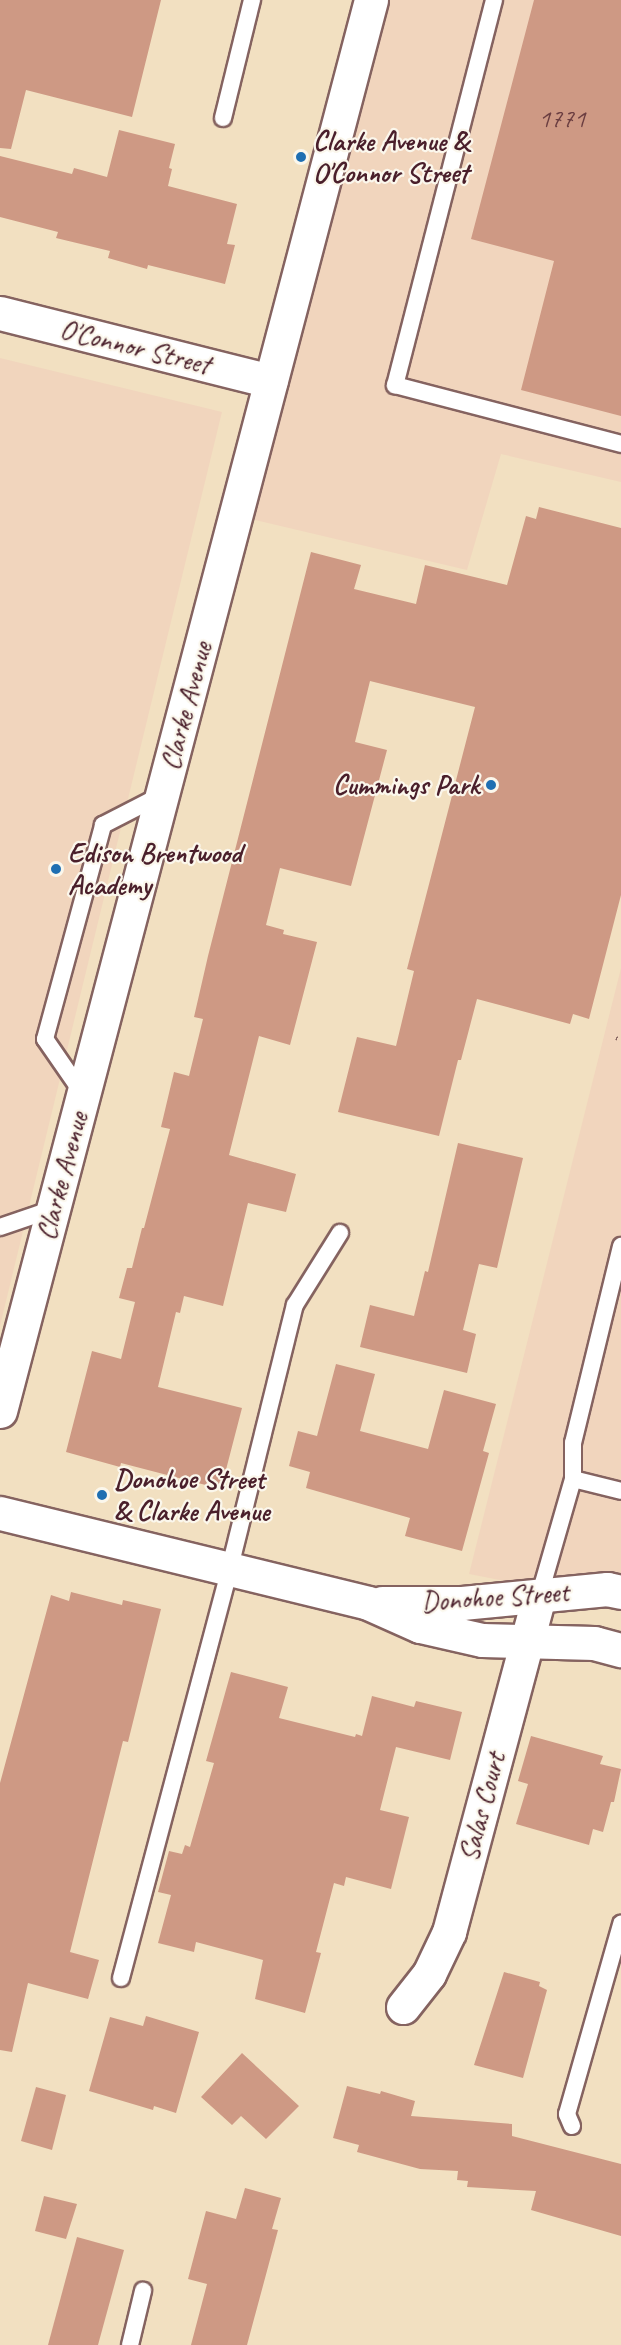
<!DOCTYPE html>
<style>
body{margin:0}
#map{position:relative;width:621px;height:2345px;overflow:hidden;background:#f2e0c1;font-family:Caveat,sans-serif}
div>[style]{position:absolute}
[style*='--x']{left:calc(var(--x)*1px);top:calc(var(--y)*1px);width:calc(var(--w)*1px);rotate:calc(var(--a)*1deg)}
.built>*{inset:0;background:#f1d5bd}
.building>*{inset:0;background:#ce9984}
.path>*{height:4px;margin-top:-2px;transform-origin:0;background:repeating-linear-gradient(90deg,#856360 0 1.5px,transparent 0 6px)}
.roads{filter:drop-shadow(2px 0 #856360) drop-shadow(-2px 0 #856360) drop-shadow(0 2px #856360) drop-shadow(0 -2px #856360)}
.lane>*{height:16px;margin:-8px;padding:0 8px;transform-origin:8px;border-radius:8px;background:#fff}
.street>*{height:33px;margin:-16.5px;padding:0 16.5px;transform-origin:16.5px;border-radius:16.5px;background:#fff}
.dots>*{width:16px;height:16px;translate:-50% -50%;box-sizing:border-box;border:3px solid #fbf7ec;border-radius:50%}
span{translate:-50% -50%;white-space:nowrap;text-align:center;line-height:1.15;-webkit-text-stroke:4.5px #fbf7ec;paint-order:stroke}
.number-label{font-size:26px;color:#6b3e41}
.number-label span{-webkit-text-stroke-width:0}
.poi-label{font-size:28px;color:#4a1f2b;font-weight:700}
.left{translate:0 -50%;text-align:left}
.right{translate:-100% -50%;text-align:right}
.street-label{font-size:28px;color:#4a1f2b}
</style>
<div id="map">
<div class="built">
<div style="clip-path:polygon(390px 0,621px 0,621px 482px,501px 454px,467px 570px,251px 519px)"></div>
<div style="clip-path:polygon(0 358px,222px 412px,0 1326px)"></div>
<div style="clip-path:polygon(621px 968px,621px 1604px,469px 1574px)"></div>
</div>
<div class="building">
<div style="clip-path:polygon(0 0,161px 0,132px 117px,26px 90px,11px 149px,0 148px)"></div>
<div style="clip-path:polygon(534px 0,621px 0,621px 416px,521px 390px,554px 261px,471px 239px)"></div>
<div style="clip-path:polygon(119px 130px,175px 144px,169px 168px,172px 169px,168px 186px,237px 204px,227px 244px,235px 245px,225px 284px,148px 265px,147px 269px,108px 258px,110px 251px,56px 238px,58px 232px,0 217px,0 156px,72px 174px,74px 168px,107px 177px)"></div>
<div style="clip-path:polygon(539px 507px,621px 528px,621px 895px,589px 1019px,573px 1014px,570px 1024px,477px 999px,461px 1060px,458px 1060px,439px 1136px,338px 1112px,357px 1037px,396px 1046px,414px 971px,407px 969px,475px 707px,370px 681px,355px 742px,387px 750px,351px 886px,280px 868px,266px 925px,284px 930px,283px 934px,317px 942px,290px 1045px,259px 1036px,229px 1155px,296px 1174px,286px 1212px,248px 1203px,223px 1306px,184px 1296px,180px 1313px,176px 1312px,158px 1387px,242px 1408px,221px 1489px,121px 1463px,120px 1467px,66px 1452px,92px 1351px,121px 1359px,135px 1302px,119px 1298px,127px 1268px,132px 1268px,142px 1228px,144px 1228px,170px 1129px,161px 1127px,174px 1072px,189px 1076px,203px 1019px,194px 1017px,208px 956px,311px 552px,361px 565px,354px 589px,416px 604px,425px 565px,507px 585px,526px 516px,536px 519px)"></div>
<div style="clip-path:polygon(458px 1143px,523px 1158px,497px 1268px,479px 1264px,463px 1330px,476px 1334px,467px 1373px,360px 1347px,370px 1305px,414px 1316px,425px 1271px,428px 1272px)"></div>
<div style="clip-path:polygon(336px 1364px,375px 1374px,360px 1431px,428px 1449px,444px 1390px,496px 1404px,483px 1451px,489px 1453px,462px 1551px,405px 1536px,410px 1518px,306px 1488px,310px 1472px,289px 1466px,298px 1431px,317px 1436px)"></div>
<div style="clip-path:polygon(71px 1592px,122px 1605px,123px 1600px,161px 1609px,128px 1742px,123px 1741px,70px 1952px,99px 1960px,88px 1999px,28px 1983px,12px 2052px,0 2050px,0 1783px,51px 1595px,69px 1601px)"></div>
<div style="clip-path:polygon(231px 1672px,288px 1687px,279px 1718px,355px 1737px,356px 1734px,362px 1736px,372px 1696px,414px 1707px,416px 1701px,462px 1712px,450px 1760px,396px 1747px,380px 1810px,409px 1817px,391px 1889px,346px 1877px,344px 1886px,334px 1883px,316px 1952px,321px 1953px,305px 2013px,255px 1999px,263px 1960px,196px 1942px,194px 1952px,158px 1943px,171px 1895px,158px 1892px,169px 1851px,182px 1854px,185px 1845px,190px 1847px,214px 1763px,206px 1761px)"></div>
<div style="clip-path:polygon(531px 1736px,603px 1756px,600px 1764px,621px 1769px,614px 1802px,611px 1802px,603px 1832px,593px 1829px,589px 1845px,516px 1824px,528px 1784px,518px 1781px)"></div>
<div style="clip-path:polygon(504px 1972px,540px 1982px,539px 1986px,547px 1990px,523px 2078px,474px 2065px)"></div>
<div style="clip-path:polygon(146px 2016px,199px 2032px,176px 2113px,154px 2106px,153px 2110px,89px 2091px,110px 2017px,143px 2026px)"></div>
<div style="clip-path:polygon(242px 2053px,299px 2106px,266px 2139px,241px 2116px,232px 2125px,201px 2097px)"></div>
<div style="clip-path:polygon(347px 2086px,380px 2094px,381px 2091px,415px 2101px,411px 2116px,512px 2124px,512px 2136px,621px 2164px,621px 2236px,531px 2210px,536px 2191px,467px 2187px,468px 2181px,457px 2180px,458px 2171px,420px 2169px,357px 2152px,359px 2145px,333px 2138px)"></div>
<div style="clip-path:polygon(36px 2087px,66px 2095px,52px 2150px,21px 2141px)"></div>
<div style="clip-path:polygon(245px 2188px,281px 2198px,272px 2229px,278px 2230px,247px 2345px,191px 2345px,207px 2284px,188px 2279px,206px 2211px,236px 2219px)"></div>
<div style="clip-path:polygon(44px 2196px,77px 2204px,66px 2239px,35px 2231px)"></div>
<div style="clip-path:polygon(77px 2237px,124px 2250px,98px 2345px,48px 2345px)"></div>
</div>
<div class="path">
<div style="--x:616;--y:1038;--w:5;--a:22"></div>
</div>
<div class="roads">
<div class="lane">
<div style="--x:494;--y:0;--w:398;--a:104.4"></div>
<div style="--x:395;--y:385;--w:234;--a:14.6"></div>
<div style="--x:223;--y:118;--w:122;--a:-76.2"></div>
<div style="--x:83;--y:1094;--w:67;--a:-124.6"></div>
<div style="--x:45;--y:1039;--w:222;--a:-74.8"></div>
<div style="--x:103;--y:825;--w:65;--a:-27.3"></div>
<div style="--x:0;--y:1227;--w:56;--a:-18.8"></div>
<div style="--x:573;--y:1479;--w:49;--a:14"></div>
<div style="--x:539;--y:1597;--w:123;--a:-73.9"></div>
<div style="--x:573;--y:1479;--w:36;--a:-90"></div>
<div style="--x:573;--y:1443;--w:203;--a:-76.3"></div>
<div style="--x:121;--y:1978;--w:425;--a:-75.1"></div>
<div style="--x:230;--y:1567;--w:270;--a:-76.1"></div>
<div style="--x:295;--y:1305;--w:85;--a:-58"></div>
<div style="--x:572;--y:2126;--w:13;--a:-113"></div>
<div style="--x:567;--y:2114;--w:198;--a:-74.1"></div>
<div style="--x:130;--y:2345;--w:56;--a:-76.5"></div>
</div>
<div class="street">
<div style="--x:0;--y:313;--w:279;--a:14.1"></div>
<div style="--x:0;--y:1411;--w:1459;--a:-75.27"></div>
<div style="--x:0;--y:1513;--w:379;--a:13.7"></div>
<div style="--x:368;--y:1603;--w:57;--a:23.9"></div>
<div style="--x:420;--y:1626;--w:64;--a:12.7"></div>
<div style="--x:482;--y:1640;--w:112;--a:1.5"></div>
<div style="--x:594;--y:1643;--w:28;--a:15"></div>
<div style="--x:382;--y:1603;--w:80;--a:0"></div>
<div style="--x:462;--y:1603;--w:146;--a:-5.5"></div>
<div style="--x:607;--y:1589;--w:14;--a:12"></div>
<div style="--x:403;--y:2007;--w:42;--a:-51.8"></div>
<div style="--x:429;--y:1974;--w:47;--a:-64.5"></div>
<div style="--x:449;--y:1932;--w:347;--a:-75"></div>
</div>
</div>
<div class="dots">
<div style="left:301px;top:157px;background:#1f6fb2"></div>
<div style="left:491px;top:785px;background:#1f6fb2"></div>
<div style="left:56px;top:869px;background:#1f6fb2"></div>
<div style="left:102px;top:1495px;background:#1f6fb2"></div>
</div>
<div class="number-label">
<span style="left:562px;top:119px">1771</span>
</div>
<div class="poi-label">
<span class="left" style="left:313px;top:157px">Clarke Avenue &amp;<br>O'Connor Street</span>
<span class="right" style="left:479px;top:785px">Cummings Park</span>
<span class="left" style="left:68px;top:869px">Edison Brentwood<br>Academy</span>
<span class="left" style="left:114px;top:1495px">Donohoe Street<br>&amp; Clarke Avenue</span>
</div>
<div class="street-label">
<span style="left:135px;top:347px;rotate:14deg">O'Connor Street</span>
<span style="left:186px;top:706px;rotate:-75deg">Clarke Avenue</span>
<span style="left:62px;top:1176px;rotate:-75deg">Clarke Avenue</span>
<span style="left:495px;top:1597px;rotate:-4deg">Donohoe Street</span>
<span style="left:482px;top:1807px;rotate:-75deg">Salas Court</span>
</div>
</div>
